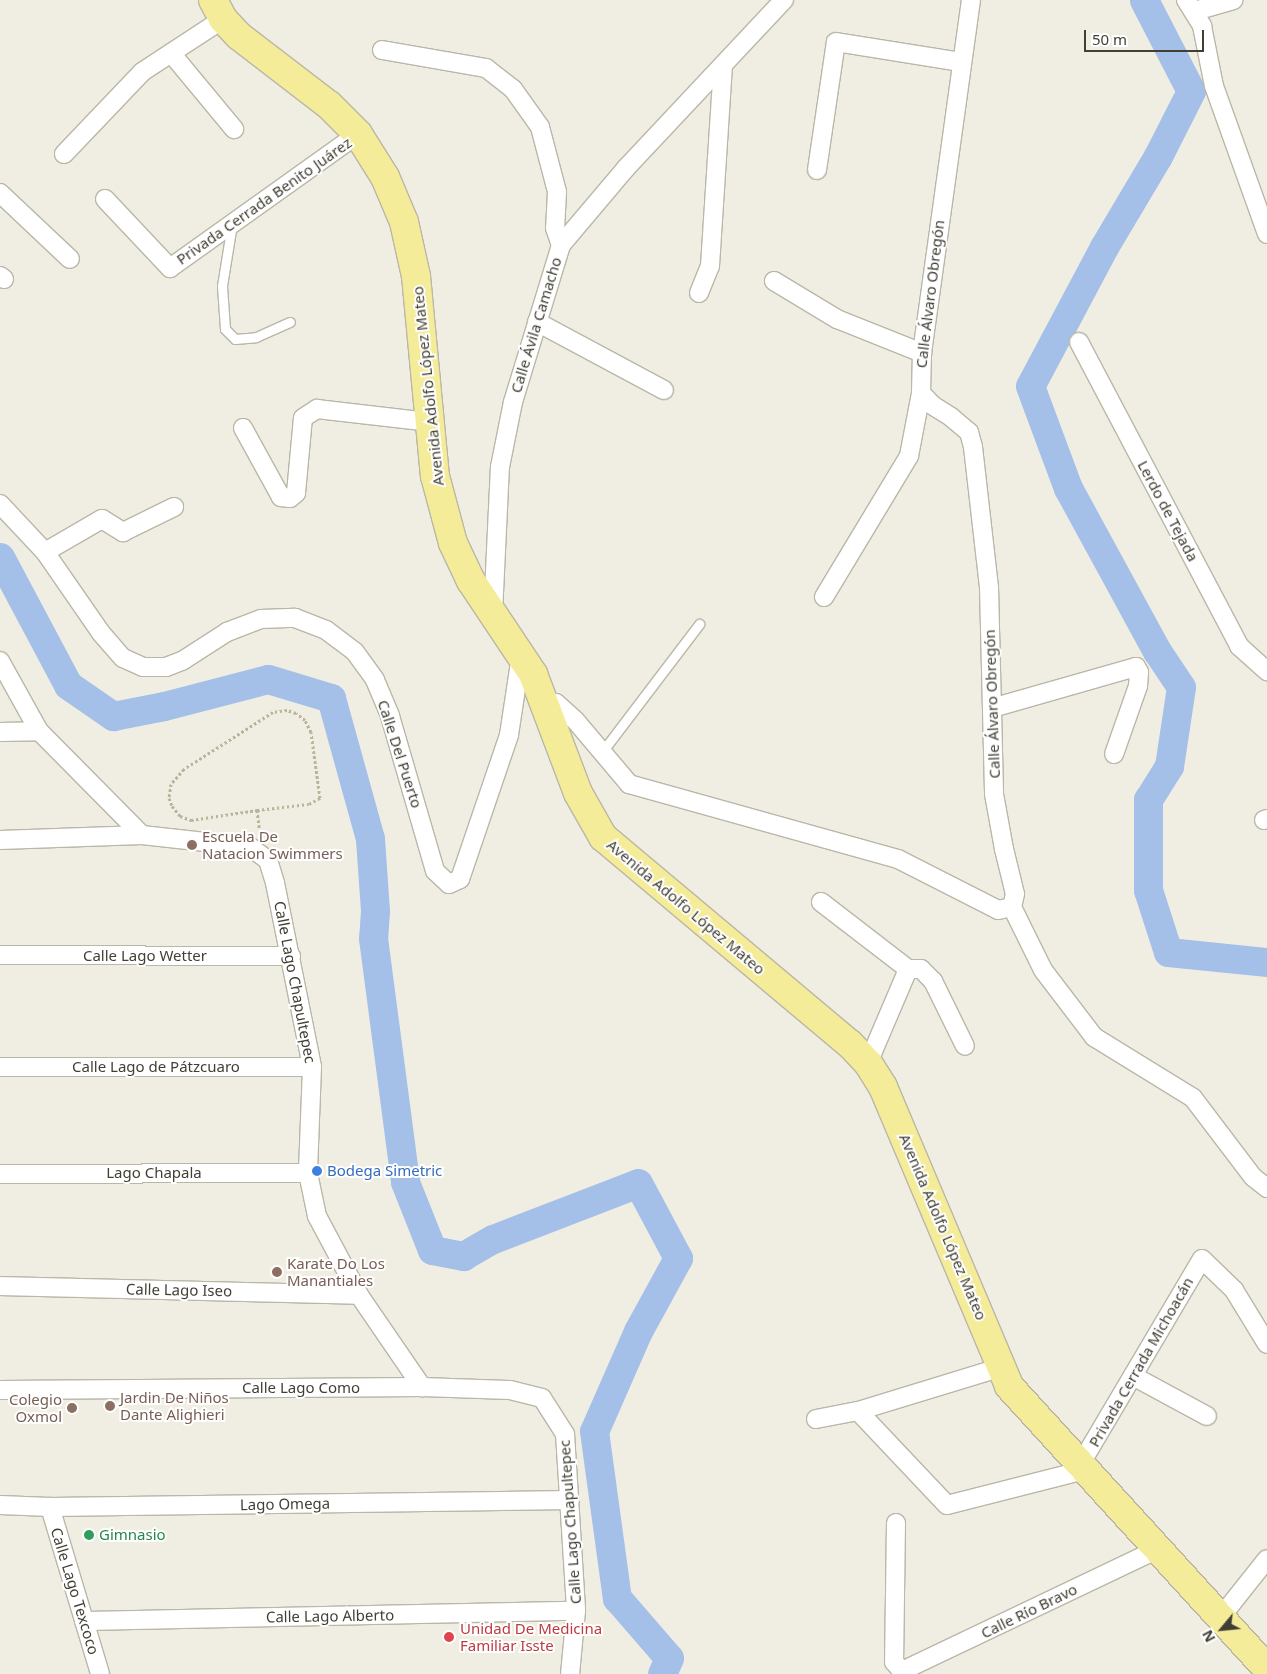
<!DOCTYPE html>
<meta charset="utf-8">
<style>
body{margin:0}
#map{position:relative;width:1267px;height:1674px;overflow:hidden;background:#f0eee3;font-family:"Noto Sans",sans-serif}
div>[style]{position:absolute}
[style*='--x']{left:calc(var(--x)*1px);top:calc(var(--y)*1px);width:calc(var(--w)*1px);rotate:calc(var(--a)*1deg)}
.river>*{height:29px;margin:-14.5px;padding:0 14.5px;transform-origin:14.5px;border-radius:14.5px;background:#a4bfe8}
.path>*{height:3px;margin-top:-1.5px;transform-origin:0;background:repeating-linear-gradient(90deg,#bab59a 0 2.5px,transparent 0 5px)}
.roads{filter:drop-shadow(1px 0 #bab7a7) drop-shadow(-1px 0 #bab7a7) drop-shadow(0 1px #bab7a7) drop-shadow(0 -1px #bab7a7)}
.service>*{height:9px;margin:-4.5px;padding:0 4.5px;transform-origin:4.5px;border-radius:4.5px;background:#fff}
.minor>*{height:18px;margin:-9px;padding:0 9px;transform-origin:9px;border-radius:9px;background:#fff}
.primary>*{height:28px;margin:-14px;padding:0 14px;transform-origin:14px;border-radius:14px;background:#f4ec98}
.dots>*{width:14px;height:14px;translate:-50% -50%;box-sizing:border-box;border:2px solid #fff;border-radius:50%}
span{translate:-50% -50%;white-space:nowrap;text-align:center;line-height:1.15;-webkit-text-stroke:4px #fff;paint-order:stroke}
.street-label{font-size:15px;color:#413f34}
.education-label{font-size:15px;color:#785e54}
.left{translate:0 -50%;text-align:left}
.right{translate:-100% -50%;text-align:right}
.shop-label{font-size:15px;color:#366cbe}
.leisure-label{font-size:15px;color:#27864d}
.health-label{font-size:15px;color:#be3a42}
.north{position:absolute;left:1197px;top:1604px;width:50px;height:50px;-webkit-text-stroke:4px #fff;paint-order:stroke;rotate:242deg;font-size:14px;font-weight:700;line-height:20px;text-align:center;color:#413f34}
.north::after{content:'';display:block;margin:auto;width:18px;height:22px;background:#413f34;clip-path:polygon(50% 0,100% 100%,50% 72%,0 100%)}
.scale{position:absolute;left:1084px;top:30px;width:120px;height:22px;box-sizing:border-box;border:2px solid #413f34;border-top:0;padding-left:6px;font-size:15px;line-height:18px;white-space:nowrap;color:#413f34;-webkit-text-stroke:4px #fff;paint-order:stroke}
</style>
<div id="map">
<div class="river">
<div style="--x:1144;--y:0;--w:102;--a:62.7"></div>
<div style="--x:1191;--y:91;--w:73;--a:116.9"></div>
<div style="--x:1158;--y:156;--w:106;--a:120.7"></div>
<div style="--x:1104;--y:247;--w:157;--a:118"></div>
<div style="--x:1030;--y:386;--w:109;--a:69.6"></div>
<div style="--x:1068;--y:488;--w:186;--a:61.4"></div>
<div style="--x:1157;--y:651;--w:43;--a:56.3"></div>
<div style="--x:1181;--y:687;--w:80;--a:98.6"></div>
<div style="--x:1169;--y:766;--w:39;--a:122"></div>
<div style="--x:1148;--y:799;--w:91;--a:90"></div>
<div style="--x:1148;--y:890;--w:65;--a:72.1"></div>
<div style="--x:1168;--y:952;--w:100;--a:5.8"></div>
<div style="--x:0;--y:557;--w:145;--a:62"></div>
<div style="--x:68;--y:685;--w:55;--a:34.6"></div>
<div style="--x:113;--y:716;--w:52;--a:-11.1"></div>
<div style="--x:164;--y:706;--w:107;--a:-14.6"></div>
<div style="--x:268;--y:679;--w:66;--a:16.8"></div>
<div style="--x:331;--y:698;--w:146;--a:74.5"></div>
<div style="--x:370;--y:839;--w:72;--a:86"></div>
<div style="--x:375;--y:911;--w:27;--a:94"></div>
<div style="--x:373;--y:938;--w:246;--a:82.5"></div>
<div style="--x:405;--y:1182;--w:73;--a:68.3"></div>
<div style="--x:432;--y:1250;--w:32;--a:11"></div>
<div style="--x:463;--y:1256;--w:34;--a:-30"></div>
<div style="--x:493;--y:1239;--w:155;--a:-21.1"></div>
<div style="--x:638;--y:1183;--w:85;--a:61.9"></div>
<div style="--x:678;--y:1258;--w:83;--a:118.7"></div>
<div style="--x:638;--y:1331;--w:109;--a:113.7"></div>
<div style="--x:594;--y:1431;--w:169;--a:82.2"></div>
<div style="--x:617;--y:1598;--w:79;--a:49.1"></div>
<div style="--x:669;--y:1658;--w:17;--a:114"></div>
</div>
<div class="path">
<div style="--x:257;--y:810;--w:52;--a:-6.6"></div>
<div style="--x:309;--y:804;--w:13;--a:-29"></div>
<div style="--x:320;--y:798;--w:67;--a:-97.8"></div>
<div style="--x:311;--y:732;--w:13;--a:-117"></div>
<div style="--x:305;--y:720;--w:11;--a:-142"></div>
<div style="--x:296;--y:713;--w:9;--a:-162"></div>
<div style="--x:287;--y:710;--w:14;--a:172"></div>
<div style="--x:273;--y:712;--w:106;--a:147.4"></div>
<div style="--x:184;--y:769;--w:20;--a:131"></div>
<div style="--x:171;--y:784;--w:14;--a:98"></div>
<div style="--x:169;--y:798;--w:9;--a:69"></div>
<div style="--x:172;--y:806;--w:13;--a:51"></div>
<div style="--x:180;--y:816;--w:12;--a:20"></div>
<div style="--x:191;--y:820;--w:67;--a:-8.6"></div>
<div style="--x:257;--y:810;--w:24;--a:83"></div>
</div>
<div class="roads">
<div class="service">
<div style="--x:232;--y:224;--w:63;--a:99.2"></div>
<div style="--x:222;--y:286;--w:43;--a:86"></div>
<div style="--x:225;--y:329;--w:14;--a:45"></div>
<div style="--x:235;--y:339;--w:21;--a:-5"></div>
<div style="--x:256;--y:337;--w:37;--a:-24"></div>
<div style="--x:602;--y:752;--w:161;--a:-52.8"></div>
</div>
<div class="minor">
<div style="--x:1186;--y:0;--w:31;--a:58"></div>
<div style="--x:1202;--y:26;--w:61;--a:78.7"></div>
<div style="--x:1214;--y:86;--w:157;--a:70.3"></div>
<div style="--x:1195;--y:11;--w:40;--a:-16"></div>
<div style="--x:382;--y:50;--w:106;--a:9.8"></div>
<div style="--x:486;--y:68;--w:34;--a:38"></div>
<div style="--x:513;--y:89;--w:47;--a:54.6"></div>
<div style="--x:540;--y:127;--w:67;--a:75.3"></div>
<div style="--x:557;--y:192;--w:36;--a:93"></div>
<div style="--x:555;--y:228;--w:18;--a:71"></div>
<div style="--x:171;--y:53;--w:99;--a:50.3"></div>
<div style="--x:64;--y:154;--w:113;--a:-46.4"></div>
<div style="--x:142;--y:72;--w:97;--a:-33.2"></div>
<div style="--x:817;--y:170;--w:129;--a:-81.6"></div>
<div style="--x:836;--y:42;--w:127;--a:9.1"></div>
<div style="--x:0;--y:193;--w:96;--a:43.3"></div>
<div style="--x:105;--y:199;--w:95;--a:46.7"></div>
<div style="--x:170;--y:268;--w:231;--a:-35.5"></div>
<div style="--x:0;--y:276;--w:5;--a:37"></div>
<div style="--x:774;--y:281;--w:74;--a:31.1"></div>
<div style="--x:837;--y:319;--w:92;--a:21.8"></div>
<div style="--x:699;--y:293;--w:29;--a:-68"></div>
<div style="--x:710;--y:266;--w:201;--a:-86.3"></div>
<div style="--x:537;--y:322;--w:144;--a:28.2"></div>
<div style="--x:1079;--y:342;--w:344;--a:62.2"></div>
<div style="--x:1239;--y:646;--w:38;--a:42"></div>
<div style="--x:921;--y:393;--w:16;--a:47"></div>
<div style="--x:932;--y:405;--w:22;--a:32"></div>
<div style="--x:951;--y:417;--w:23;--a:40"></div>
<div style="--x:969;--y:432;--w:16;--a:75"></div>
<div style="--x:973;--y:447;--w:141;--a:83.5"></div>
<div style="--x:989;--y:587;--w:207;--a:88.6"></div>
<div style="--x:994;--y:794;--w:56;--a:79.7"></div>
<div style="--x:1004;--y:849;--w:46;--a:76.3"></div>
<div style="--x:1015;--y:894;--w:13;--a:103"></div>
<div style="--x:243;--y:428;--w:79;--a:61.2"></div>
<div style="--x:281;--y:497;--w:9;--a:6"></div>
<div style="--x:290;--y:498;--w:8;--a:-40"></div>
<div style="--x:296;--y:493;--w:75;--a:-84.7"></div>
<div style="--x:303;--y:418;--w:17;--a:-33"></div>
<div style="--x:317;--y:409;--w:114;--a:6.6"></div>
<div style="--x:0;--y:504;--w:66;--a:46.8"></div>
<div style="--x:45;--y:552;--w:98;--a:55.3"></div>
<div style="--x:101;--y:633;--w:33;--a:49"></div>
<div style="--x:123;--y:658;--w:22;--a:24"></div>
<div style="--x:143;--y:667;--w:23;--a:0"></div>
<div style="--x:166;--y:667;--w:17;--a:-21"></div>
<div style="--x:182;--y:661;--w:54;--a:-32.8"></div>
<div style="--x:227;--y:632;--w:36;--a:-21"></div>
<div style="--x:261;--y:619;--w:34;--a:-2"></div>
<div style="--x:295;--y:618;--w:33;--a:21"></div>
<div style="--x:326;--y:630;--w:36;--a:37"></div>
<div style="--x:355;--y:652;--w:34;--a:54"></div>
<div style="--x:375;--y:680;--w:39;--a:67"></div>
<div style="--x:390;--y:716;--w:161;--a:73.8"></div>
<div style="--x:435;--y:871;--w:19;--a:43"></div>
<div style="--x:449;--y:884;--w:12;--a:-24"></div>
<div style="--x:460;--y:879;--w:152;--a:-71.2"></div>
<div style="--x:509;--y:735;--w:80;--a:-81.4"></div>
<div style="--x:45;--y:552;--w:66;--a:-30.1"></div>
<div style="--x:102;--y:519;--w:25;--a:32"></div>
<div style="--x:123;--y:532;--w:57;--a:-26.1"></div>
<div style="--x:824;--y:597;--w:165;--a:-58.9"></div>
<div style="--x:909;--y:456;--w:64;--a:-79.2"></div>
<div style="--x:921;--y:393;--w:40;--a:-88.6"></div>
<div style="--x:922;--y:353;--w:356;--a:-82.1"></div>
<div style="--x:493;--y:614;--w:147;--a:-87.3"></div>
<div style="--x:500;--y:467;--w:66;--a:-78.7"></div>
<div style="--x:513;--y:402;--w:164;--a:-73"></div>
<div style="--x:561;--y:245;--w:101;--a:-49.8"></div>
<div style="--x:626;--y:168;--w:231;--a:-46.8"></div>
<div style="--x:0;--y:661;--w:80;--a:60.9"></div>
<div style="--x:39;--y:731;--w:146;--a:45.3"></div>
<div style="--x:142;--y:835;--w:109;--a:6.3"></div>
<div style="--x:250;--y:847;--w:22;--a:36"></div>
<div style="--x:268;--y:860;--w:24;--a:73"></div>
<div style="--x:275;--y:883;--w:188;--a:78.6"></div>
<div style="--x:312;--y:1067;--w:106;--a:92.2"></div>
<div style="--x:308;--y:1173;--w:44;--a:78.2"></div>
<div style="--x:317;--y:1216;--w:89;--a:62"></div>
<div style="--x:359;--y:1295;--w:112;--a:55.6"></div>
<div style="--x:545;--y:706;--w:11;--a:-15"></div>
<div style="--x:556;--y:703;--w:25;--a:42"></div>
<div style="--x:575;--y:720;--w:84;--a:49.8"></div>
<div style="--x:629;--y:784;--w:279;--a:15.6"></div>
<div style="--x:898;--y:859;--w:112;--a:27"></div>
<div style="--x:998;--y:910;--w:14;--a:-12"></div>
<div style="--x:992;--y:708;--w:150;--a:-15.9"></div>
<div style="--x:1136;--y:667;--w:6;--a:59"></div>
<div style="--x:1139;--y:672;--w:14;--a:94"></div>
<div style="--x:1138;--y:686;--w:72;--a:109.4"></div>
<div style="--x:0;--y:732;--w:39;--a:-1"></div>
<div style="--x:1264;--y:820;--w:3;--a:-18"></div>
<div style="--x:0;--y:840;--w:142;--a:-2"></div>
<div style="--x:821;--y:902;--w:110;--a:37.6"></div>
<div style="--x:908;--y:969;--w:13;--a:0"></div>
<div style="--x:921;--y:969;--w:17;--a:45"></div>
<div style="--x:933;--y:981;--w:72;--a:63.8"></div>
<div style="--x:1012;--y:907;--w:70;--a:63.8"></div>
<div style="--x:1043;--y:970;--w:84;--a:52.7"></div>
<div style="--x:1094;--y:1037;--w:116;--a:31.6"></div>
<div style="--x:1193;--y:1098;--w:99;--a:52.8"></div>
<div style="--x:1253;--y:1177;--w:18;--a:38"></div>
<div style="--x:0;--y:955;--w:291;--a:0.2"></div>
<div style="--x:868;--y:1063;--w:102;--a:-66.9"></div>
<div style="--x:0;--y:1067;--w:312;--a:0"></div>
<div style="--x:0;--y:1174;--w:308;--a:-0.2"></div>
<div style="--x:0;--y:1286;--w:359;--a:1.4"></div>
<div style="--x:1133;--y:1376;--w:84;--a:28.4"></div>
<div style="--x:0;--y:1390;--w:422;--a:-0.4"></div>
<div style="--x:422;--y:1387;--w:88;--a:2"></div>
<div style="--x:510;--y:1390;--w:33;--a:14"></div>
<div style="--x:542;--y:1398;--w:43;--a:57.4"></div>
<div style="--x:565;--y:1434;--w:177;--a:86.4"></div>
<div style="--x:576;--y:1611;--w:63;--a:95.4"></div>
<div style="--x:858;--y:1411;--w:129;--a:46.6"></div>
<div style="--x:947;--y:1505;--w:141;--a:-14.3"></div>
<div style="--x:816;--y:1419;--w:43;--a:-10.8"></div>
<div style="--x:858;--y:1411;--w:151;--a:-17"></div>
<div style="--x:1080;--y:1465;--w:239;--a:-59.4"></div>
<div style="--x:1202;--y:1259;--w:45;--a:44.1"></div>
<div style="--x:1234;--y:1290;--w:63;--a:58.6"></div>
<div style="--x:0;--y:1505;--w:50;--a:2.3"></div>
<div style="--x:50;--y:1507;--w:520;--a:-0.77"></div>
<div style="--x:50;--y:1507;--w:174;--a:73.3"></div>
<div style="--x:896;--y:1523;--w:139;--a:90.8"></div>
<div style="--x:894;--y:1662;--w:12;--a:48"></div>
<div style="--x:1220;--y:1618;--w:75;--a:-51.5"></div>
<div style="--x:84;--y:1621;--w:492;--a:-1.2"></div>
<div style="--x:901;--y:1674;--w:3;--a:-72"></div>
<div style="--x:902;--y:1671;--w:281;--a:-25.5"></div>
</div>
<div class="primary">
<div style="--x:213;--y:0;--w:21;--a:62"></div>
<div style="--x:223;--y:19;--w:23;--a:47"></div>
<div style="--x:239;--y:36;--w:113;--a:37.5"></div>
<div style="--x:329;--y:105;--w:41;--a:45"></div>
<div style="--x:358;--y:134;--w:51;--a:57.9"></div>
<div style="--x:385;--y:177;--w:49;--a:67.1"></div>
<div style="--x:404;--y:222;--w:55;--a:77.5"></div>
<div style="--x:416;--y:276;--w:201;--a:84.6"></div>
<div style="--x:435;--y:476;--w:69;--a:75"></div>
<div style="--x:453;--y:543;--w:42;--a:64.7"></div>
<div style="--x:471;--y:581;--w:112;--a:56.3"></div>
<div style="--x:533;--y:674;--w:127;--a:69.3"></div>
<div style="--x:578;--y:793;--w:51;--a:60.4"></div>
<div style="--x:603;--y:837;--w:322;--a:40"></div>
<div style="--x:850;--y:1044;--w:26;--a:47"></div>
<div style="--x:868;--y:1063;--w:28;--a:58"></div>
<div style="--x:883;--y:1087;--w:324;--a:67.1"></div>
<div style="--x:1009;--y:1386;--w:383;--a:47.6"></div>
</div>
</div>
<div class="dots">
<div style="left:192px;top:845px;background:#8d6e63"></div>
<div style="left:317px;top:1171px;background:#3f7fe0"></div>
<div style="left:277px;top:1272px;background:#8d6e63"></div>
<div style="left:110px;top:1406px;background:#8d6e63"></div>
<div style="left:72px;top:1408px;background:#8d6e63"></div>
<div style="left:89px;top:1535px;background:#2e9e5b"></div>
<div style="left:449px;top:1637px;background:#e0444e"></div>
</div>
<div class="street-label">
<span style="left:264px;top:201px;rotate:-35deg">Privada Cerrada Benito Juárez</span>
<span style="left:930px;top:294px;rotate:-83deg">Calle Álvaro Obregón</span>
<span style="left:536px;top:325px;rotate:-73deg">Calle Ávila Camacho</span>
<span style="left:428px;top:386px;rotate:-96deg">Avenida Adolfo López Mateo</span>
<span style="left:1168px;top:511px;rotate:62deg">Lerdo de Tejada</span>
<span style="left:992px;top:704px;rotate:-92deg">Calle Álvaro Obregón</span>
<span style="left:400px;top:754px;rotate:72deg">Calle Del Puerto</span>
<span style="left:686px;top:907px;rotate:40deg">Avenida Adolfo López Mateo</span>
<span style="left:145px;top:956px">Calle Lago Wetter</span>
<span style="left:295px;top:982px;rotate:79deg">Calle Lago Chapultepec</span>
<span style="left:156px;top:1067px">Calle Lago de Pátzcuaro</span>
<span style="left:154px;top:1173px">Lago Chapala</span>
<span style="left:943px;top:1227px;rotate:67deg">Avenida Adolfo López Mateo</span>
<span style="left:179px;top:1290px;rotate:1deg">Calle Lago Iseo</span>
<span style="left:1141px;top:1362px;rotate:-60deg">Privada Cerrada Michoacán</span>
<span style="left:301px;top:1388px">Calle Lago Como</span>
<span style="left:285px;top:1504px;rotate:-1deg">Lago Omega</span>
<span style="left:570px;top:1522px;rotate:-94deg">Calle Lago Chapultepec</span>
<span style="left:75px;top:1591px;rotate:73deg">Calle Lago Texcoco</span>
<span style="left:1029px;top:1611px;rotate:-26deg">Calle Río Bravo</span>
<span style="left:330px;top:1616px;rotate:-1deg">Calle Lago Alberto</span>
</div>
<div class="education-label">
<span class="left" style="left:202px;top:845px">Escuela De<br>Natacion Swimmers</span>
<span class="left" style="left:287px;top:1272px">Karate Do Los<br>Manantiales</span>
<span class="left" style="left:120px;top:1406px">Jardin De Niños<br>Dante Alighieri</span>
<span class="right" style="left:62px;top:1408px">Colegio<br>Oxmol</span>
</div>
<div class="shop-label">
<span class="left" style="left:327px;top:1171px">Bodega Simetric</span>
</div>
<div class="leisure-label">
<span class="left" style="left:99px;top:1535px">Gimnasio</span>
</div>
<div class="health-label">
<span class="left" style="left:460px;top:1637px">Unidad De Medicina<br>Familiar Isste</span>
</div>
<div class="north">N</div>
<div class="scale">50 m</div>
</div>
